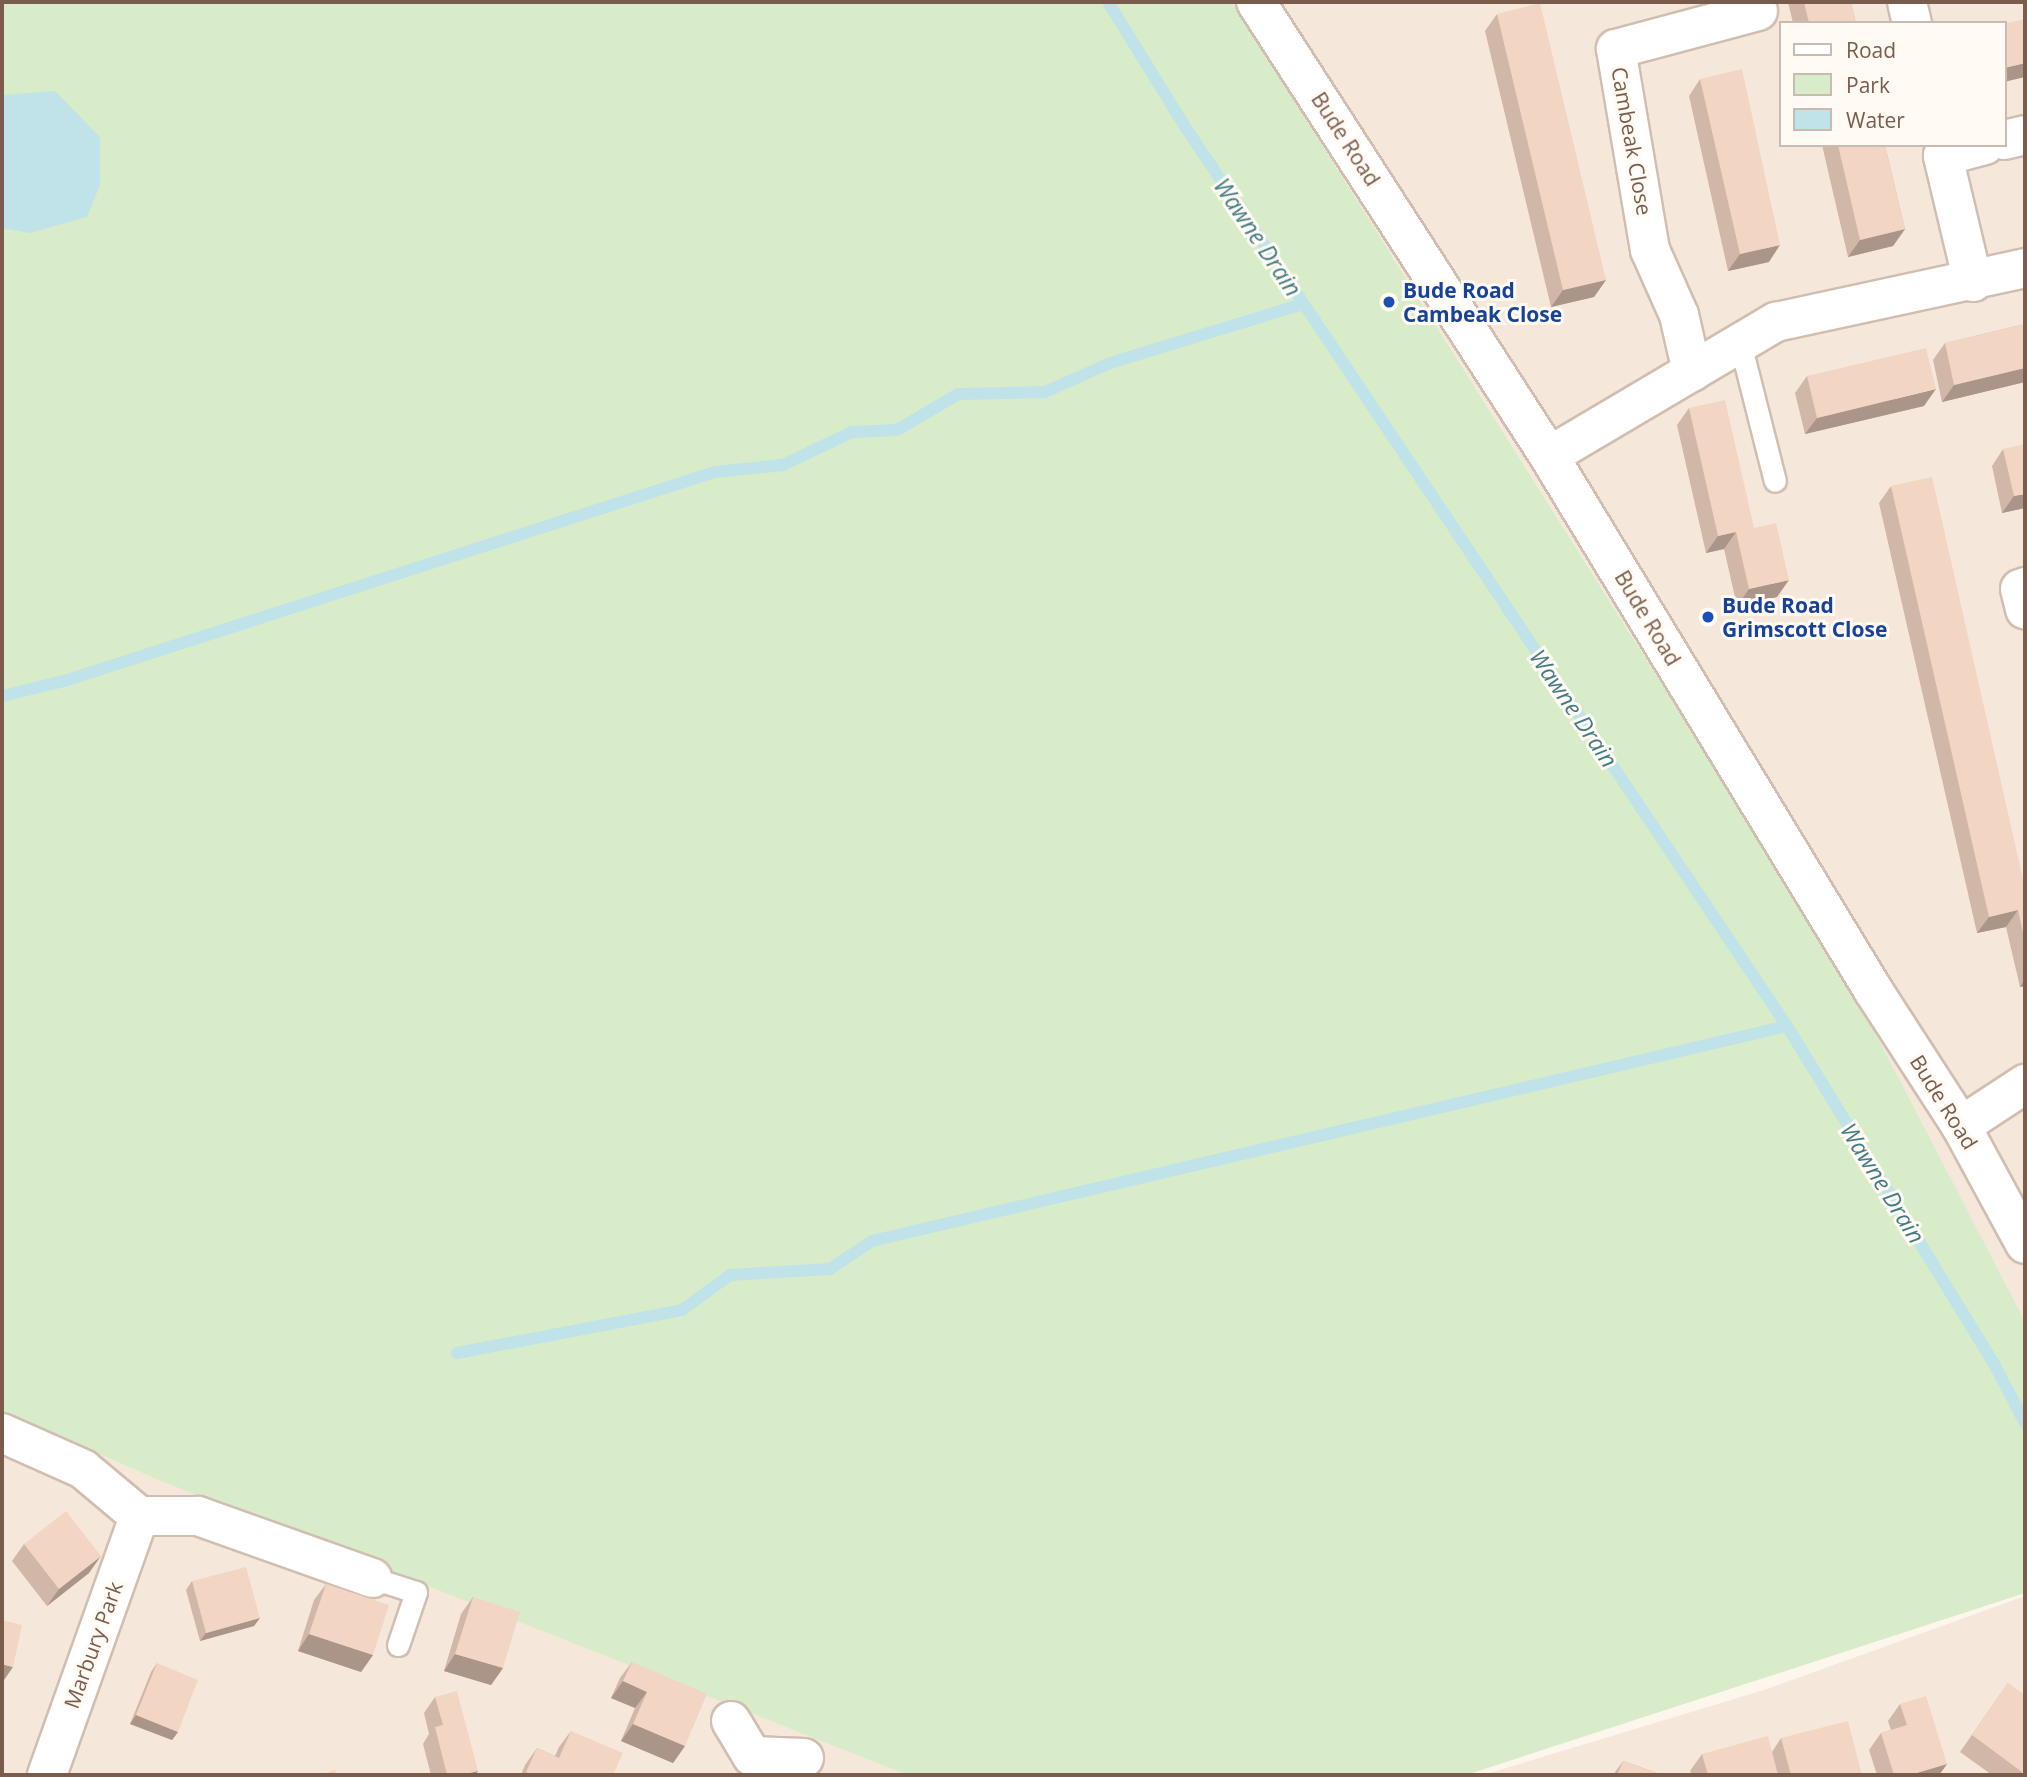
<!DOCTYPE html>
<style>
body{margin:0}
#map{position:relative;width:2027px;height:1777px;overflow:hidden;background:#fdf6ec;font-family:"Open Sans",sans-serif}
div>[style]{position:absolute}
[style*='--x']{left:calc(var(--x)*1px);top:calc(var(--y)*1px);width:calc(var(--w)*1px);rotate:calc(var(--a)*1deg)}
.residential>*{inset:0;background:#f5e8da}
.green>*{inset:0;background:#d8ecc9}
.water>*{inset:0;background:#bfe3e8}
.stream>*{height:12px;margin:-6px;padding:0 6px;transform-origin:6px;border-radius:6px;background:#bfe3e8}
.roads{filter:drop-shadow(2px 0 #d1beb0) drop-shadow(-2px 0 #d1beb0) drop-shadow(0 2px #d1beb0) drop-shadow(0 -2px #d1beb0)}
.lane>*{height:21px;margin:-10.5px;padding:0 10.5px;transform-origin:10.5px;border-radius:10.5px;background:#fff}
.street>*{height:38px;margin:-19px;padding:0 19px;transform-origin:19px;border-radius:19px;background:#fff}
.secondary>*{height:38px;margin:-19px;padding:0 19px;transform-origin:19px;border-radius:19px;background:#fff}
.wall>*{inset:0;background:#d1b7a8}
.shaded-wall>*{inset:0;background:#aa9588}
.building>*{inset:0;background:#f3d5c3}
.dots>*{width:19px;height:19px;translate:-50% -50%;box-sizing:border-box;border:4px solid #fffaf3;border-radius:50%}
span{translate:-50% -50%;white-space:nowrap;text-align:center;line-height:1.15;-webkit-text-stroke:6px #fffaf3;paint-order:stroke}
.street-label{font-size:21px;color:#7a5c4d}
.transit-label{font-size:21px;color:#164399;font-weight:700}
.left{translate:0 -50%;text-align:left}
.water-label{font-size:23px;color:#437c86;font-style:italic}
.frame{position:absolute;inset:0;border:4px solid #7a5c4d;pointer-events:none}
.legend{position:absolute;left:1779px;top:21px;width:228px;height:126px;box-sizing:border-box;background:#fffaf3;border:2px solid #cabbb1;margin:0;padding:9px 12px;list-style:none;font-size:21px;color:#7a5c4d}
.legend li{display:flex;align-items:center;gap:14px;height:35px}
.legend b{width:35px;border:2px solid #cabbb1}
</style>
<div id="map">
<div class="residential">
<div style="clip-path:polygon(evenodd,1232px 2px,2025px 2px,2025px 1326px,1843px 970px,1232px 2px,1780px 23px,2004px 23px,2004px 145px,1780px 145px,1780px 23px)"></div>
<div style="clip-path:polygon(2px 1411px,151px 1477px,559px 1628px,912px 1775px,2px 1775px)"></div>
<div style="clip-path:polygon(2025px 1596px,2025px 1775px,1483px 1775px,1767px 1689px)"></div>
</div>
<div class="green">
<div style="clip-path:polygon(2px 2px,1232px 2px,1843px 971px,2020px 1312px,2025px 1325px,2025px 1593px,1466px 1775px,908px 1775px,151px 1477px,2px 1411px)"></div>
</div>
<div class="water">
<div style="clip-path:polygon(55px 91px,100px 137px,100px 185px,87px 217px,30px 233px,2px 228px,2px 95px)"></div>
</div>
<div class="stream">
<div style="--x:1108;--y:2;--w:145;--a:58.3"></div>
<div style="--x:1184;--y:125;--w:1084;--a:56.21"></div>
<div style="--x:1787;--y:1026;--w:394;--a:58.5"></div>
<div style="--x:1993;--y:1362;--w:69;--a:62.3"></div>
<div style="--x:2;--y:696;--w:64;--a:-13.6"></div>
<div style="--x:64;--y:681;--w:684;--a:-17.8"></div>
<div style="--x:715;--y:472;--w:68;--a:-5.9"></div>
<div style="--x:783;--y:465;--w:76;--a:-25.6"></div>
<div style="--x:852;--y:432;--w:45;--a:-2.5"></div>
<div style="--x:897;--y:430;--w:71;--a:-30.5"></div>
<div style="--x:958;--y:394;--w:87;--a:-1.3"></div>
<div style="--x:1045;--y:392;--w:71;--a:-24"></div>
<div style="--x:1110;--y:363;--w:202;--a:-17"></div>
<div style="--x:457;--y:1353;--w:229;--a:-10.8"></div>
<div style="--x:682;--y:1310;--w:59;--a:-36.1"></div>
<div style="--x:730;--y:1275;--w:100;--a:-3.4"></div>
<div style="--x:830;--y:1269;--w:50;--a:-33.7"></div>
<div style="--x:872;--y:1241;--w:940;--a:-13.22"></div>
</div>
<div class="roads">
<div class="lane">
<div style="--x:1740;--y:343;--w:142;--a:75.8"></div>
<div style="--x:372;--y:1578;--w:46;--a:17.7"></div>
<div style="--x:416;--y:1592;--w:56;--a:108.8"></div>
</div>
<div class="street">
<div style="--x:1907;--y:2;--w:22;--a:77"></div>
<div style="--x:2004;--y:140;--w:22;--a:-13"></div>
<div style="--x:1973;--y:282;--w:130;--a:-103.4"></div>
<div style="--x:1943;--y:156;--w:43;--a:-14.7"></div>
<div style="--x:1692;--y:372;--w:58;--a:-102.8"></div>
<div style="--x:1679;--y:315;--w:71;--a:-114"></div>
<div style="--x:1650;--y:250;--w:204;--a:-99.6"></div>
<div style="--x:1616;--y:49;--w:147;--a:-15"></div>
<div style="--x:1549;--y:456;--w:264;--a:-30.6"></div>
<div style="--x:1776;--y:322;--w:255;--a:-12.2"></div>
<div style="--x:2025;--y:587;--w:5;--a:158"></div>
<div style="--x:2020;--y:589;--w:21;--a:76"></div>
<div style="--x:1961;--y:1126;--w:77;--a:-33.3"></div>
<div style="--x:2;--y:1433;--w:89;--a:24"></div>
<div style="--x:83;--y:1469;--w:73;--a:40"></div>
<div style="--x:139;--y:1516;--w:59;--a:0"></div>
<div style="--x:198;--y:1516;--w:185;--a:19.6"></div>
<div style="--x:731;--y:1721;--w:41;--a:59"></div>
<div style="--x:752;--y:1756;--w:52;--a:2.2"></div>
<div style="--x:47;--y:1775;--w:275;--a:-70.4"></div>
</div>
<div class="secondary">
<div style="--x:1256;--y:2;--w:540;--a:57.16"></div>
<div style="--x:1549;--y:456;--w:625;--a:58.75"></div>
<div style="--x:1873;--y:990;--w:162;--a:57.1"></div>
<div style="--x:1961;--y:1126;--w:134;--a:61.5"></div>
</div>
</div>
<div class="wall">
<div style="clip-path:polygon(1788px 2px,1851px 2px,1856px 23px,1793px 23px)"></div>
<div style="clip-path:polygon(1497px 14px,1606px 280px,1594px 297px,1551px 307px,1485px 31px)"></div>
<div style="clip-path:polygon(1700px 79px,1769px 262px,1728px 271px,1689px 96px)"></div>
<div style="clip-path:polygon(1822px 145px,1885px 145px,1905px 229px,1893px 246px,1848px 257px)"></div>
<div style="clip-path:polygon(2025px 324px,2025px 382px,1942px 402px,1933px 360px,1945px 343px)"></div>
<div style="clip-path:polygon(1807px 376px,1924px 406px,1805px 434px,1795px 393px)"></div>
<div style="clip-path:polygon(1689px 408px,1754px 528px,1777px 597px,1737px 606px,1724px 549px,1706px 553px,1677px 425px)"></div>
<div style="clip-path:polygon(2003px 449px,2025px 508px,2002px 513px,1992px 466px)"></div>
<div style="clip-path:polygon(1891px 486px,2025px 888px,2025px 986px,2020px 987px,2006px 927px,1977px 933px,1879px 503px)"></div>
<div style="clip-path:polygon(24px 1544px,89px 1573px,47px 1606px,12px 1561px)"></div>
<div style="clip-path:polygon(192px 1581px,260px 1618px,254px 1626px,200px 1641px,186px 1590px)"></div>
<div style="clip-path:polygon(326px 1584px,373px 1655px,361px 1672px,298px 1651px,314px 1600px)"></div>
<div style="clip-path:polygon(473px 1597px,503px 1668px,491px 1685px,444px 1671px,461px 1614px)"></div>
<div style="clip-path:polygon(632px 1662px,685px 1746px,673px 1763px,621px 1741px,635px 1708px,611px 1698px,620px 1678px)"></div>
<div style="clip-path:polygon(157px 1663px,178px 1732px,172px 1740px,130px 1724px,151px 1672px)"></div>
<div style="clip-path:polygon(2008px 1683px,2025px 1768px,2020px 1775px,1992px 1775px,1960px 1752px)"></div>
<div style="clip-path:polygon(435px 1697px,478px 1771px,475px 1775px,431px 1775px,423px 1744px,429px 1734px,424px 1713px)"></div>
<div style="clip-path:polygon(1900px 1704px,1947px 1764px,1939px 1775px,1877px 1775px,1869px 1750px,1881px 1733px,1891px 1730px,1888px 1721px)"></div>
<div style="clip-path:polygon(571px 1731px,613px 1775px,521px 1775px,525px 1765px,537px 1748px,555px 1756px,559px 1747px)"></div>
<div style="clip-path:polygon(1781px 1738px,1862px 1775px,1692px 1775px,1690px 1771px,1702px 1754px,1772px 1752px)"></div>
<div style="clip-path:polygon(1623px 1761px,1663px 1775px,1613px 1775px)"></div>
</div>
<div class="shaded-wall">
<div style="clip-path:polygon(2025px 63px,2025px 77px,2004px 82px,2004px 68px)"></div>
<div style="clip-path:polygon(1905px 229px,1893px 246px,1848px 257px,1860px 240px)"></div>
<div style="clip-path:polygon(1780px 245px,1769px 262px,1728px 271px,1740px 254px)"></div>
<div style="clip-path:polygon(1606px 280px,1594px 297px,1551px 307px,1563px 290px)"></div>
<div style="clip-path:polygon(2025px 368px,2025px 382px,1942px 402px,1954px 385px)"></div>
<div style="clip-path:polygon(1936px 389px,1924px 406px,1805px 434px,1817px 418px)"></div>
<div style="clip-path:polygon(2025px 494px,2025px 508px,2002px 513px,2014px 496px)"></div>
<div style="clip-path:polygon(1736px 532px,1724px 549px,1706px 553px,1718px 536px)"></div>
<div style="clip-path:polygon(1789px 580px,1777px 597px,1737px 606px,1749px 589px)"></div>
<div style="clip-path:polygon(2018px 910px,2006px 927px,1977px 933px,1989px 917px)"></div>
<div style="clip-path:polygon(2025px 979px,2025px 986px,2020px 987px)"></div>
<div style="clip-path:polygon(101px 1556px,89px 1573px,47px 1606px,59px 1589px)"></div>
<div style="clip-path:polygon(260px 1618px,254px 1626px,200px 1641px,206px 1633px)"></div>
<div style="clip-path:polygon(309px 1634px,373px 1655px,361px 1672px,298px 1651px)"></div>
<div style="clip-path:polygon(455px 1654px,503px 1668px,491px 1685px,444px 1671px)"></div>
<div style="clip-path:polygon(2px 1664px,13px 1667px,2px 1683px)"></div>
<div style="clip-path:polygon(623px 1681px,647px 1692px,635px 1708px,611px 1698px)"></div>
<div style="clip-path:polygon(136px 1715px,178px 1732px,172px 1740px,130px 1724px)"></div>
<div style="clip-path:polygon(633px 1724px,685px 1746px,673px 1763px,621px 1741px)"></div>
<div style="clip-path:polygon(1947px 1764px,1939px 1775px,1910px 1775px)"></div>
<div style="clip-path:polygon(478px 1771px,475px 1775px,461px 1775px)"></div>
</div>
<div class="building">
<div style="clip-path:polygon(1804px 2px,1851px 2px,1856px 23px,1809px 23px)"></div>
<div style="clip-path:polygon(1540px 3px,1606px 280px,1563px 290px,1497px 14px)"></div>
<div style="clip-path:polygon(2025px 19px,2025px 63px,2004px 68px,2004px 24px)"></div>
<div style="clip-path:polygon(1742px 69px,1780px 245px,1740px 254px,1700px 79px)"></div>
<div style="clip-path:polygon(1838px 145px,1885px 145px,1905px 229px,1860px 240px)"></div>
<div style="clip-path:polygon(2025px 324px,2025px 368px,1954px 385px,1945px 343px)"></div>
<div style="clip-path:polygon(1926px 348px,1936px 389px,1817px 418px,1807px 376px)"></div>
<div style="clip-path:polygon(1725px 400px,1754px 528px,1776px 523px,1789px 580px,1749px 589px,1736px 532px,1718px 536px,1689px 408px)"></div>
<div style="clip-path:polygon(2025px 444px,2025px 494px,2014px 496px,2003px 449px)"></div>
<div style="clip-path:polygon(1932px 477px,2025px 888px,2025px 942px,2018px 910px,1989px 917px,1891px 486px)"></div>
<div style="clip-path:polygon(66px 1511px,101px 1556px,59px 1589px,24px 1544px)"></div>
<div style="clip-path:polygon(246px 1567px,260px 1618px,206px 1633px,192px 1581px)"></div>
<div style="clip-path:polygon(326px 1584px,389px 1605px,373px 1655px,309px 1634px)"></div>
<div style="clip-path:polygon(473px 1597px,520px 1612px,503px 1668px,455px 1654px)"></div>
<div style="clip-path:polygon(2px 1620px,22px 1625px,13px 1667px,2px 1664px)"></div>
<div style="clip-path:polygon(632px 1662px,707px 1694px,685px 1746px,633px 1724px,647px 1692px,623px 1681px)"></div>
<div style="clip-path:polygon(157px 1663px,198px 1680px,178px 1732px,136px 1715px)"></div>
<div style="clip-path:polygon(2008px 1683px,2025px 1695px,2025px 1768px,2022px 1772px,1972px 1735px)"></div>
<div style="clip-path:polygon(457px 1691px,478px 1771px,461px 1775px,447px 1775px,435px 1727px,443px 1725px,435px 1697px)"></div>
<div style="clip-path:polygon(1926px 1696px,1947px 1764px,1910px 1775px,1894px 1775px,1881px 1733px,1907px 1725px,1900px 1704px)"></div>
<div style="clip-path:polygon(1848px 1721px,1862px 1775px,1791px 1775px,1781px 1738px)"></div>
<div style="clip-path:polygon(571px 1731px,623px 1753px,613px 1775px,534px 1775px,526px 1772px,537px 1748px,559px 1758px)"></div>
<div style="clip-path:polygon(1768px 1736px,1778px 1775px,1708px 1775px,1702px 1754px)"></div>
<div style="clip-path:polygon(1623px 1761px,1663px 1775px,1617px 1775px)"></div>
<div style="clip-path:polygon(335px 1770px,337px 1775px,319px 1775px)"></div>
</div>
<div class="dots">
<div style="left:1389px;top:302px;background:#1a4fb4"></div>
<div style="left:1708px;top:617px;background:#1a4fb4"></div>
</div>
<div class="street-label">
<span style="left:1346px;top:139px;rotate:57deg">Bude Road</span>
<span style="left:1632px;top:141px;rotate:80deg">Cambeak Close</span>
<span style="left:1648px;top:618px;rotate:59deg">Bude Road</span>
<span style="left:1944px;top:1102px;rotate:58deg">Bude Road</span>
<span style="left:93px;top:1645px;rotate:-70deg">Marbury Park</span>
</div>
<div class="transit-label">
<span class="left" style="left:1403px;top:302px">Bude Road<br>Cambeak Close</span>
<span class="left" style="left:1722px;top:617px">Bude Road<br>Grimscott Close</span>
</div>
<div class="water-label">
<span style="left:1258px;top:237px;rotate:56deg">Wawne Drain</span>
<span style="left:1574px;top:708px;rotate:56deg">Wawne Drain</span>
<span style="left:1883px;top:1183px;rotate:58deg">Wawne Drain</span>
</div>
<div class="frame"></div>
<ul class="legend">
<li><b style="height:9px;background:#fff"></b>Road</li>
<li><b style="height:19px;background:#d8ecc9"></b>Park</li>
<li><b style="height:19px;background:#bfe3e8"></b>Water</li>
</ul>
</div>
